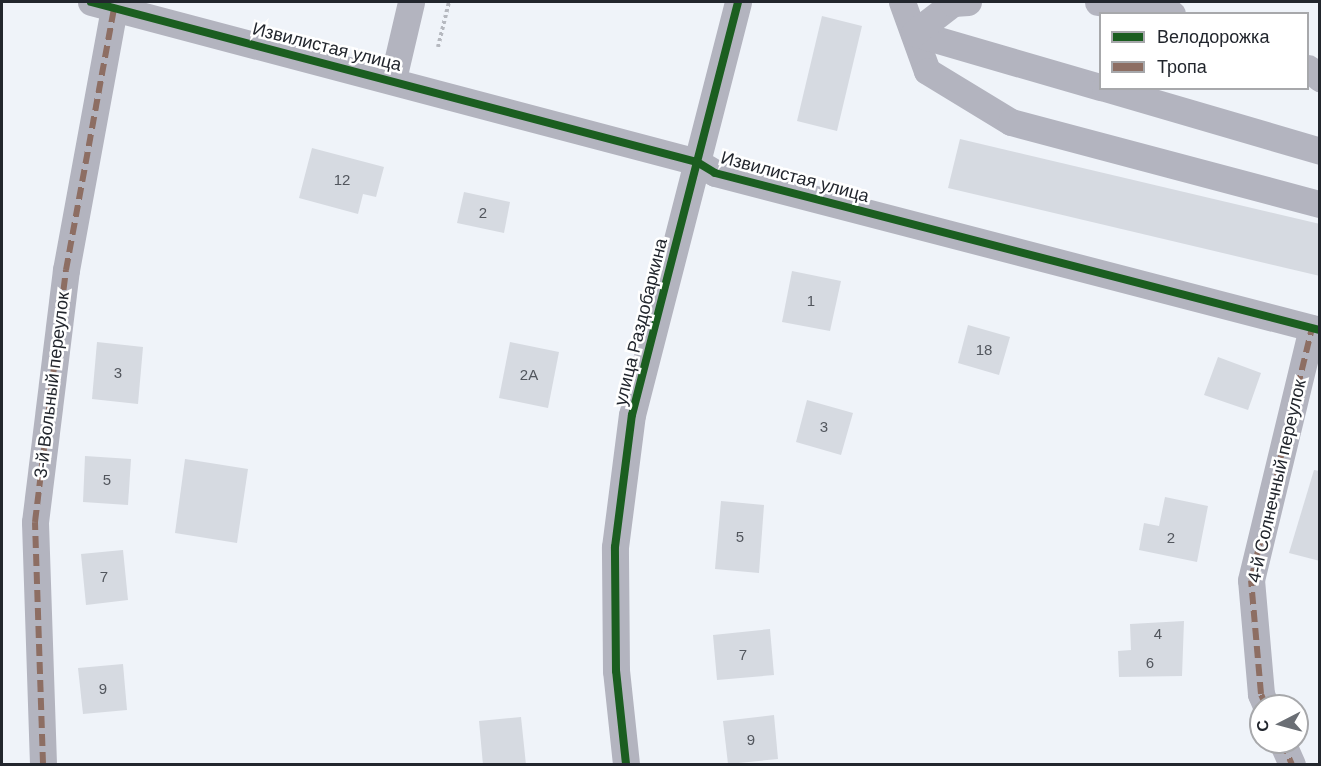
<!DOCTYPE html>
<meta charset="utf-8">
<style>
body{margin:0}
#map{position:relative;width:1321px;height:766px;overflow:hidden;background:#eff3f9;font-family:Helvetica,sans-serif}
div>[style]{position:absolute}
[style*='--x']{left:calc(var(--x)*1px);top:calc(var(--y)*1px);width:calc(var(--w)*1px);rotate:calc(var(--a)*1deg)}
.building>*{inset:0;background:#d6dae1}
.path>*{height:4px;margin-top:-2px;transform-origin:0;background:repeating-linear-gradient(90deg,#b5b8bf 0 3px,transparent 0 6px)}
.minor>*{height:27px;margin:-13.5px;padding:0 13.5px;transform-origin:13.5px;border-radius:13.5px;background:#b3b4bf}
.quiet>*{height:6px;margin-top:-3px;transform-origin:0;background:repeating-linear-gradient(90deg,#8d6e63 0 12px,transparent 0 18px)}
.cycleway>*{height:8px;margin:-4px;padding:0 4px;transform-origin:4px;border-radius:4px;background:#1b5e20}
span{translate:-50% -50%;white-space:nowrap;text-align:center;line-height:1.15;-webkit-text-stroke:5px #fff;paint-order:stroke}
.number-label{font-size:15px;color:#52565d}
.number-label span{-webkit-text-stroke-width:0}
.street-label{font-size:18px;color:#22262d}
.frame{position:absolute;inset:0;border:3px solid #22262d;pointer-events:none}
.legend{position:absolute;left:1099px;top:12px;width:210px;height:78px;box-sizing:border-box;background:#fff;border:2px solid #a7a8ab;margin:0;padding:8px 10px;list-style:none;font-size:18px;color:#22262d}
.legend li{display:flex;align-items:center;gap:12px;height:30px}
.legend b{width:30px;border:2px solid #a7a8ab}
.north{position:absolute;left:1249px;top:694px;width:60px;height:60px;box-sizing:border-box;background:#fff;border:2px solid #a7a8ab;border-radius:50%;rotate:264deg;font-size:16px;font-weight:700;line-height:24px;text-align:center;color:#22262d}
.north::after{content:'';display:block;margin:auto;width:21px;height:27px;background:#6a6e74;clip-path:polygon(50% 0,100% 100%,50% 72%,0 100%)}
</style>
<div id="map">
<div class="building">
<div style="clip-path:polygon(822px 16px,862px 26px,837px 131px,797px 121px)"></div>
<div style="clip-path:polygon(960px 139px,1320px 224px,1320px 276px,948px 188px)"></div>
<div style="clip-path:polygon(312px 148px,384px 167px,376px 197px,363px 194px,358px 214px,299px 198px)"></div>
<div style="clip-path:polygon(464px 192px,510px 202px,504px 233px,457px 223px)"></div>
<div style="clip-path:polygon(792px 271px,841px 281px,830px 331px,782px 322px)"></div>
<div style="clip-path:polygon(968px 325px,1010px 337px,999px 375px,958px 363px)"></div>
<div style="clip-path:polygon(97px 342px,143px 347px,138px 404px,92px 399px)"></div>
<div style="clip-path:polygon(510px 342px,559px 352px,548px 408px,499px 398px)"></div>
<div style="clip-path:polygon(1218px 357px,1261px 373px,1248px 410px,1204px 395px)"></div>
<div style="clip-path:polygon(807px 400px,853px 413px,841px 455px,796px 442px)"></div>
<div style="clip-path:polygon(85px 456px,131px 459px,128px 505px,83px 502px)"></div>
<div style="clip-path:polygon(185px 459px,248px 469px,237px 543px,175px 533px)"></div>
<div style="clip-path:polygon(1314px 470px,1320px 471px,1320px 561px,1289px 553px)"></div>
<div style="clip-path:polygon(1165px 497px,1208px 506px,1197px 562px,1139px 550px,1144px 523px,1159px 526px)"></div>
<div style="clip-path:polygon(721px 501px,764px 505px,759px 573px,715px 569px)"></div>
<div style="clip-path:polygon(123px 550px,128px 600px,86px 605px,81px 554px)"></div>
<div style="clip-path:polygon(1184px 621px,1182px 676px,1119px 677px,1118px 651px,1131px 650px,1130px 624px)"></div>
<div style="clip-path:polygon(770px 629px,774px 675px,717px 680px,713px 635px)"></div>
<div style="clip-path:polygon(123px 664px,127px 710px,83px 714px,78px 668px)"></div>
<div style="clip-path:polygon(774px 715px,778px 759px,728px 764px,723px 721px)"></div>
<div style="clip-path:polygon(521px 717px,526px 765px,483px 765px,479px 721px)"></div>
</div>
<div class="path">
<div style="--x:438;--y:47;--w:46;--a:-76.3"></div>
</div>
<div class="minor">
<div style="--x:91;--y:2;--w:627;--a:14.79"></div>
<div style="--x:697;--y:162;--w:21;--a:31"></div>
<div style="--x:715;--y:173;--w:625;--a:14.55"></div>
<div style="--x:902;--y:2;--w:73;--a:70.1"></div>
<div style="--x:927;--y:71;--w:98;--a:31.3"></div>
<div style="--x:1011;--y:122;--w:320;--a:14.9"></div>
<div style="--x:1098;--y:2;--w:75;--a:9.2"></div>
<div style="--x:914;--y:33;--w:194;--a:16.2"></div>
<div style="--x:914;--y:33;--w:49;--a:-37.6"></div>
<div style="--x:953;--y:3;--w:15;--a:-4"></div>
<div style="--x:1308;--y:68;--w:16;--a:40"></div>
<div style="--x:393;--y:79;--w:79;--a:-76.8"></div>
<div style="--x:1105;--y:88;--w:224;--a:16.3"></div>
<div style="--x:1266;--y:706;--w:13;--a:-113"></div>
<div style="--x:1261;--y:694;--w:114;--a:-95"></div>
<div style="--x:1251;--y:580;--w:259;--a:-76.4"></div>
<div style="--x:1282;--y:742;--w:24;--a:66"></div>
<div style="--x:43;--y:764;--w:242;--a:-91.9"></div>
<div style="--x:35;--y:522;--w:254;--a:-83"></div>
<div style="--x:66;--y:270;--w:266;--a:-79.6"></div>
<div style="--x:626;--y:764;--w:94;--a:-96.1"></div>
<div style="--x:616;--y:671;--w:124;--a:-90.5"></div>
<div style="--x:615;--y:547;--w:133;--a:-82.7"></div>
<div style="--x:632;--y:415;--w:426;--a:-75.6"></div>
</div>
<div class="quiet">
<div style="--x:1266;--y:706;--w:13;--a:-113"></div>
<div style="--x:1261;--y:694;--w:114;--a:-95"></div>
<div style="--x:1251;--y:580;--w:259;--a:-76.4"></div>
<div style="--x:1282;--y:742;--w:24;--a:66"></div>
<div style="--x:43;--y:764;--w:242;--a:-91.9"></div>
<div style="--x:35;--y:522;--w:254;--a:-83"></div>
<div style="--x:66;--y:270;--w:266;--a:-79.6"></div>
</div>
<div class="cycleway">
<div style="--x:91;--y:2;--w:627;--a:14.79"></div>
<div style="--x:697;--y:162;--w:21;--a:31"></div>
<div style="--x:715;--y:173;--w:625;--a:14.55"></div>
<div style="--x:626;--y:764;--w:94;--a:-96.1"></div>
<div style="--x:616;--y:671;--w:124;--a:-90.5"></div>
<div style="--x:615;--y:547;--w:133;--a:-82.7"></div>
<div style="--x:632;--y:415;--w:426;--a:-75.6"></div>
</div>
<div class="number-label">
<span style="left:342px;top:180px">12</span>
<span style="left:483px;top:213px">2</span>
<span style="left:811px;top:301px">1</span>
<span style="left:984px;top:350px">18</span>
<span style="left:118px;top:373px">3</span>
<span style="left:529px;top:375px">2А</span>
<span style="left:824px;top:427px">3</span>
<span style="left:107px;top:480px">5</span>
<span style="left:740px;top:537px">5</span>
<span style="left:1171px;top:538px">2</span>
<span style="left:104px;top:577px">7</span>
<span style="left:1158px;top:634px">4</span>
<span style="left:743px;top:655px">7</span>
<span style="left:1150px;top:663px">6</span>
<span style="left:103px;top:689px">9</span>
<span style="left:751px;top:740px">9</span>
</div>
<div class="street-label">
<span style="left:327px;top:47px;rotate:14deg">Извилистая улица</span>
<span style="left:795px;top:177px;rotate:15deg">Извилистая улица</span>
<span style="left:641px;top:322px;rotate:-76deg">улица Раздобаркина</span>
<span style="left:52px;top:385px;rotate:-83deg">3-й Вольный переулок</span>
<span style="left:1277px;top:481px;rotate:-77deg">4-й Солнечный переулок</span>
</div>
<div class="frame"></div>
<ul class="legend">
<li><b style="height:8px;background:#1b5e20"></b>Велодорожка</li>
<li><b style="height:8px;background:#8d6e63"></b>Тропа</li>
</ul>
<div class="north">С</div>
</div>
